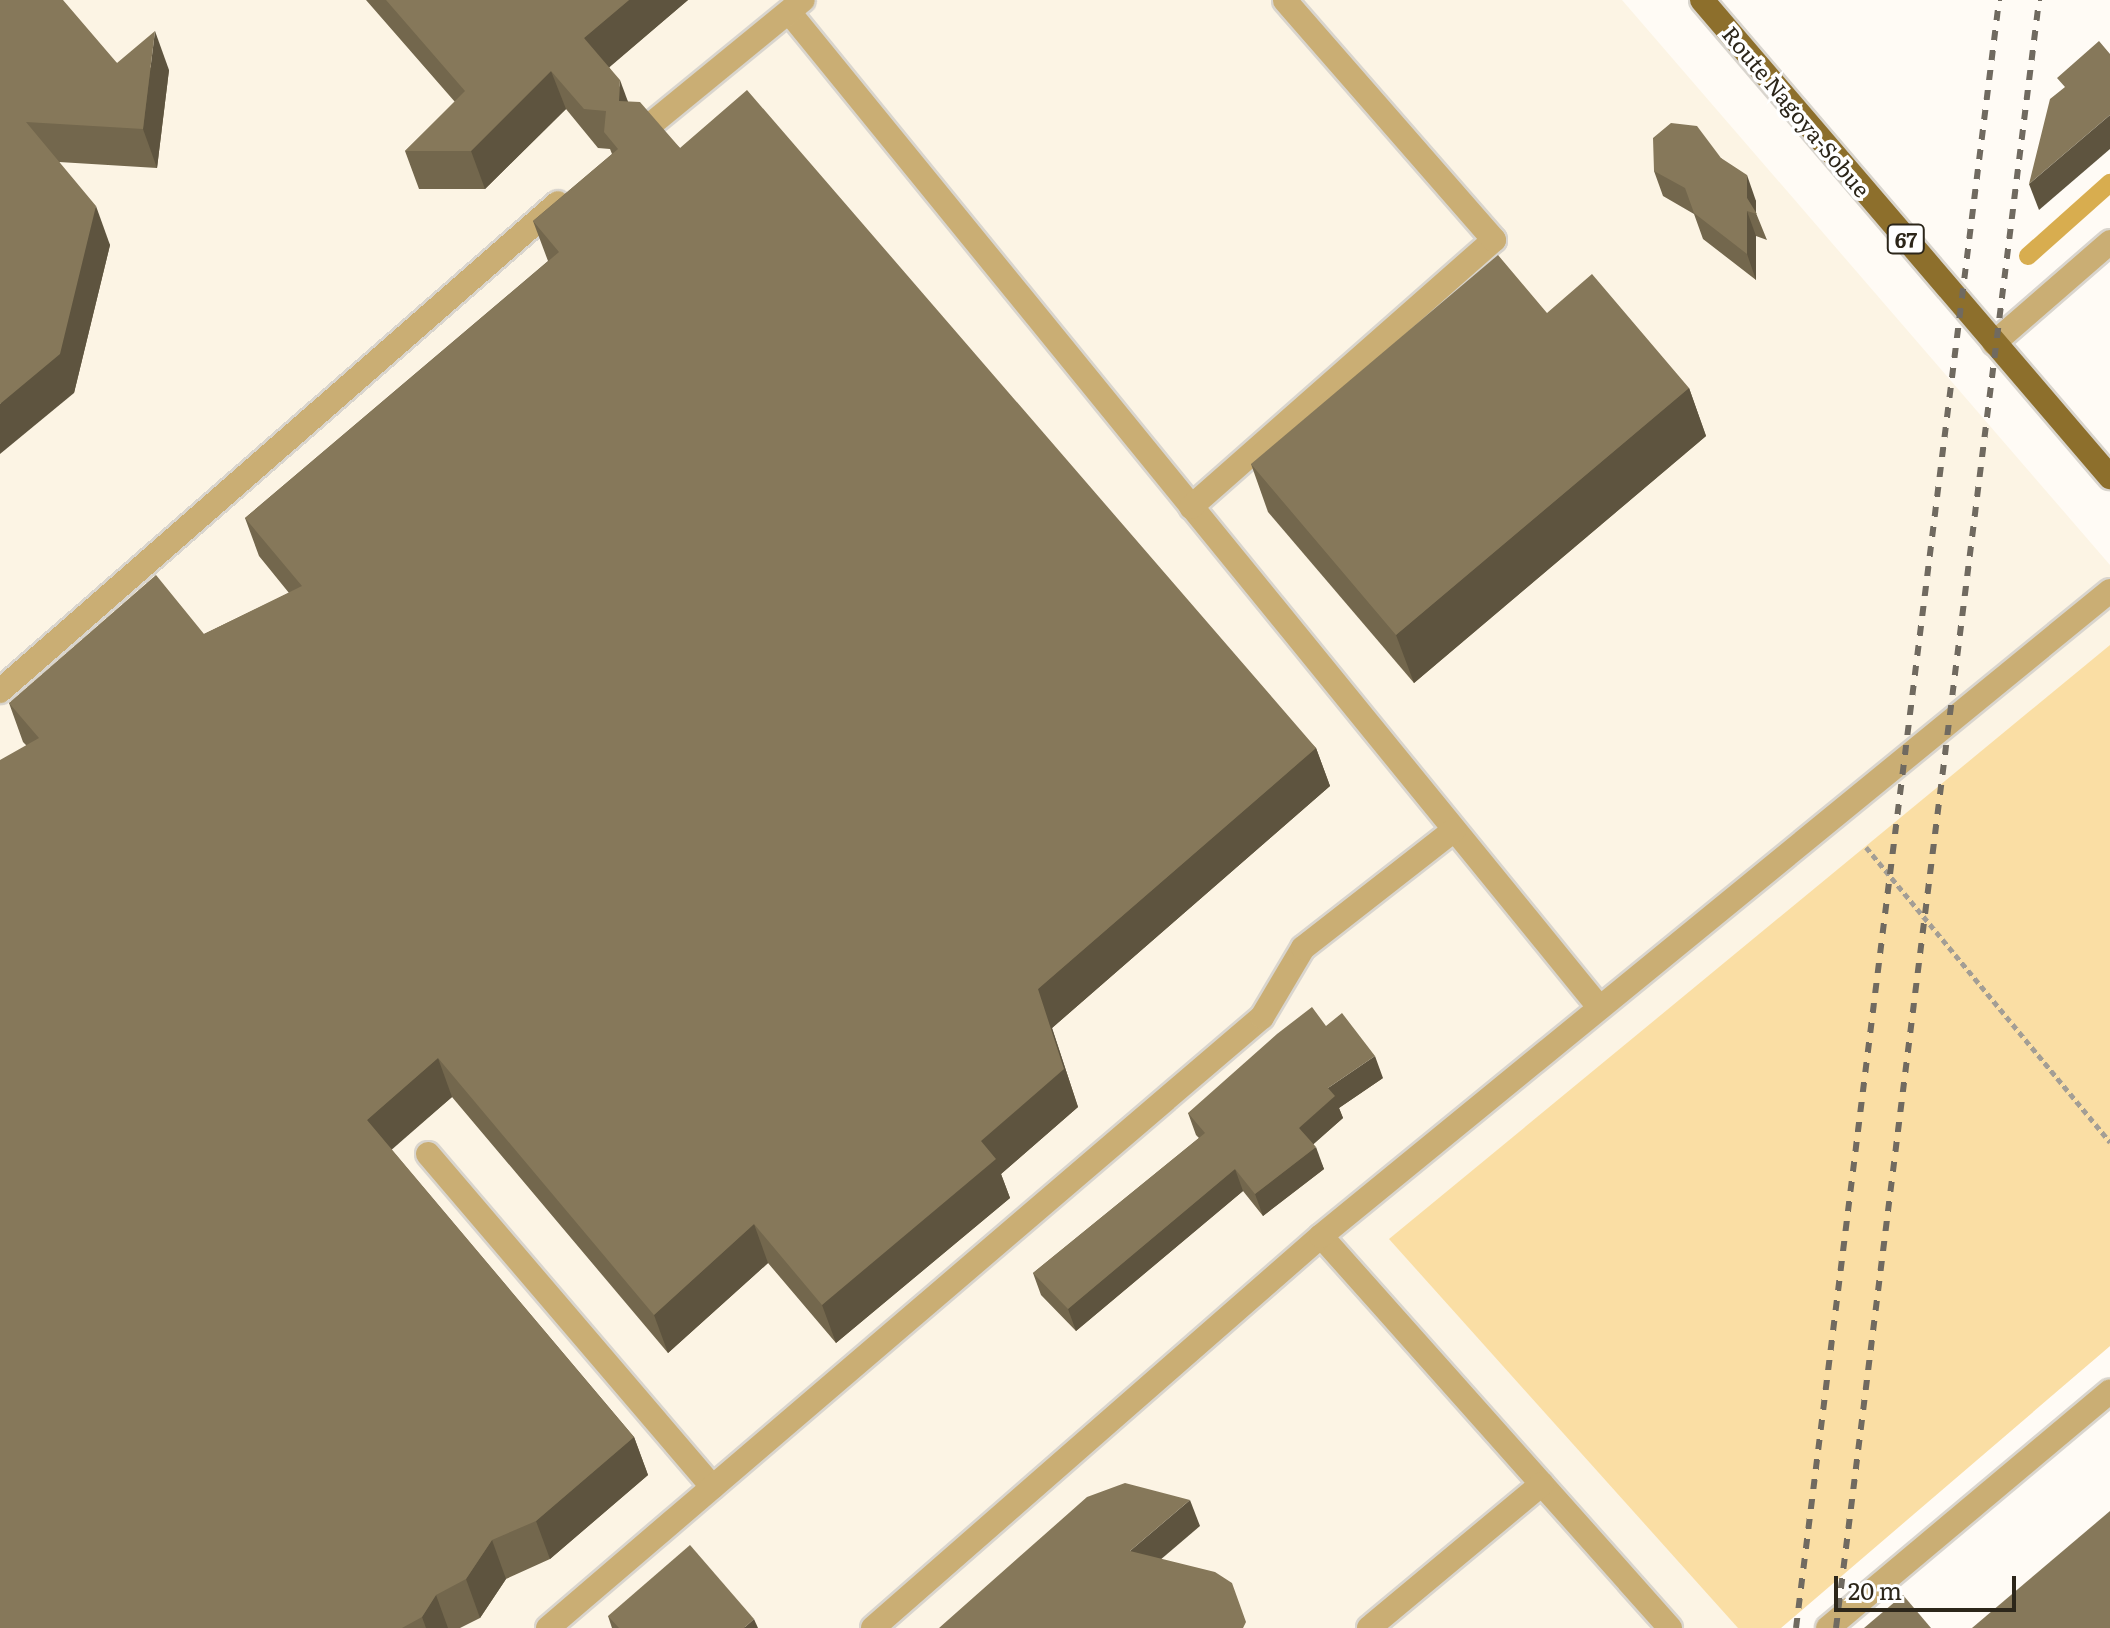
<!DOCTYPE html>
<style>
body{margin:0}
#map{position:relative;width:2110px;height:1628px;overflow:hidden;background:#fffbf5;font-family:Literata,serif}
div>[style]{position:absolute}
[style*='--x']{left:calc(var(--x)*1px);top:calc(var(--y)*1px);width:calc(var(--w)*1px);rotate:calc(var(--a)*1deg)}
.built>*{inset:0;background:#fcf4e4}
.green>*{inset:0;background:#fadea4}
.stream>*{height:18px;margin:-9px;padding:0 9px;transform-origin:9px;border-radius:9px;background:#d8ad4f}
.path>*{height:5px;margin-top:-2.5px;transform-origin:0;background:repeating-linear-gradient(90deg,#a39e95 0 6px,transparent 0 10px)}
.roads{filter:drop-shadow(2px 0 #d9d5ce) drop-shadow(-2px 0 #d9d5ce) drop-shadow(0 2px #d9d5ce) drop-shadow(0 -2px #d9d5ce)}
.lane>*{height:24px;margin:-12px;padding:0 12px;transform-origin:12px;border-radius:12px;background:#caae74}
.street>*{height:24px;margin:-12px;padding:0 12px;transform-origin:12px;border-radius:12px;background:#caae74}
.primary>*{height:24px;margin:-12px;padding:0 12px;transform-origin:12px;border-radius:12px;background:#8d6f2c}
.rail>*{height:6px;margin-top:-3px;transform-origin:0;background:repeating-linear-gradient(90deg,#706a60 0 10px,transparent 0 20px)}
.wall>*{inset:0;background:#73674d}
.shaded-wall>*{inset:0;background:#5e543f}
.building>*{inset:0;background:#86785a}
span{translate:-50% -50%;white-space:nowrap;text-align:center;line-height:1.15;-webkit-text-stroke:7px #fff;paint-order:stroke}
.shield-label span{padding:2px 6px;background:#fff;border:2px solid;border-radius:6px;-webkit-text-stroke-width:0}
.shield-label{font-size:20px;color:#2c261a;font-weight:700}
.street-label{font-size:22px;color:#2c261a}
.scale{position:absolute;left:1834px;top:1576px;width:182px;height:36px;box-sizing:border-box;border:4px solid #2c261a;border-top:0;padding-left:10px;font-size:24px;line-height:28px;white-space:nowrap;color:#2c261a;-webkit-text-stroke:6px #fff;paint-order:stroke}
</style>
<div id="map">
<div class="built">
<div style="clip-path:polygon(0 0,1622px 0,2110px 565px,2110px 1346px,1781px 1628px,0 1628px)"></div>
</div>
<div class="green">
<div style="clip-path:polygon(2110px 645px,2110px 1346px,1781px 1628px,1738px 1628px,1389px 1239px)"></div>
</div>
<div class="stream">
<div style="--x:2028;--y:256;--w:110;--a:-41.7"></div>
</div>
<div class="path">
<div style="--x:1866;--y:847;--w:383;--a:50.4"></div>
</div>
<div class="roads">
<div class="lane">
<div style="--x:789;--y:12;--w:1284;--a:50.85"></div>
<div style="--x:644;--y:130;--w:205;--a:-39.3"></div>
<div style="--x:1191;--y:507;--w:404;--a:-41.4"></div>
<div style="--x:1494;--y:240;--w:318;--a:-131.1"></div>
<div style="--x:0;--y:691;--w:741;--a:-41.17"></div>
<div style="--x:428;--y:1154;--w:438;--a:49.5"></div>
<div style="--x:1321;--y:1236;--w:525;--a:48.32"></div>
<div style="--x:548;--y:1628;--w:940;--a:-40.56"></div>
<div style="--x:1262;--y:1017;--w:80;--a:-59.3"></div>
<div style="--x:1303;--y:948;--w:192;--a:-38"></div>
<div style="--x:873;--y:1628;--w:595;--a:-41.19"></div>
<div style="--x:1321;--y:1236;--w:1019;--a:-39.27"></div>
<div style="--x:1369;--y:1628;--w:225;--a:-39.8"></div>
</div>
<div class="street">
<div style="--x:1994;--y:343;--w:154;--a:-41"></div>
<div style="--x:1828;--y:1628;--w:368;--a:-40"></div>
</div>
<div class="primary">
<div style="--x:1702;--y:0;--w:628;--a:49.46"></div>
</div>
</div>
<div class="rail">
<div style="--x:1796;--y:1628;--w:1641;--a:-82.89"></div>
<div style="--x:1836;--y:1628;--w:1641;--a:-82.89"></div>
</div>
<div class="wall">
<div style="clip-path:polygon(0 0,117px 63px,169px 70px,157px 168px,59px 162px,110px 245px,74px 393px)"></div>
<div style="clip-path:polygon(366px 0,688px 0,609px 67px,628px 102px,680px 148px,1316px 748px,1330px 786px,1052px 1028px,1078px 1107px,1001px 1174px,1010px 1198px,836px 1343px,768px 1263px,668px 1353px,452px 1097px,391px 1149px,634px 1437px,648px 1475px,550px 1559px,506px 1579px,480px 1618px,460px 1628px,0 1628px,26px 745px,23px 742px,9px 703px,204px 634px,289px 593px,259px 556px,245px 518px,548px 261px,533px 221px,612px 154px,610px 149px,598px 148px,566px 109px,485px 189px,419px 189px,405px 151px,455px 102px)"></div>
<div style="clip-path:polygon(1721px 158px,1756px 201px,1756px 213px,1767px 240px,1756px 236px,1756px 280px,1703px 239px,1694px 214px,1663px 196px,1654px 171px)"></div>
<div style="clip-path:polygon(1689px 388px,1706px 436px,1414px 683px,1268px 512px,1251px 464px)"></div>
<div style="clip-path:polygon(1383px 1078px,1339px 1108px,1343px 1118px,1313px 1144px,1324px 1169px,1263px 1216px,1243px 1191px,1076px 1331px,1041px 1295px,1033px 1273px,1199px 1138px,1196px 1135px,1188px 1113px)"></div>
<div style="clip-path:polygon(608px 1616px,758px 1628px,612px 1628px)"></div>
</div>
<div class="shaded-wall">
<div style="clip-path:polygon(629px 0,688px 0,598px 77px,584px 38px)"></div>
<div style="clip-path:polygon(155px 31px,169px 70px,157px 168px,143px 129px)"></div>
<div style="clip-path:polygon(551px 71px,566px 109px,485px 189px,471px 151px)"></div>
<div style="clip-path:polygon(620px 80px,634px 118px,619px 101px)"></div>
<div style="clip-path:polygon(2110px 115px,2110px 149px,2039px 210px,2029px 184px)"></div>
<div style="clip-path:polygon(1747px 175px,1756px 201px,1756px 214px,1747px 198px)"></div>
<div style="clip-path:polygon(96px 206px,110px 245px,74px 393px,0 454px,0 404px)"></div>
<div style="clip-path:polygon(1747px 211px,1756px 236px,1756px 280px,1747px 254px)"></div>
<div style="clip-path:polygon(1689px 388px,1706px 436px,1414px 683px,1396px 635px)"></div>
<div style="clip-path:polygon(1316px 748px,1330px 786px,1052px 1028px,1078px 1107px,1001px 1174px,1010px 1198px,836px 1343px,822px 1305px,981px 1141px,1038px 989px)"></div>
<div style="clip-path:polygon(1375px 1056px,1383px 1078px,1339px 1108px,1343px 1118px,1307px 1150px,1299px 1128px,1328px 1088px)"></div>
<div style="clip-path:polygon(438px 1058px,452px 1097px,381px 1159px,367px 1120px)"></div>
<div style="clip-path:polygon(1316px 1147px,1324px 1169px,1263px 1216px,1255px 1194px)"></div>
<div style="clip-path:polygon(1235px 1169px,1243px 1191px,1076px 1331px,1068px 1309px)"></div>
<div style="clip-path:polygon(754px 1224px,768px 1263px,668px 1353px,654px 1315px)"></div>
<div style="clip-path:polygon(634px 1437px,648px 1475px,550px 1559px,536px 1521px)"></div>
<div style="clip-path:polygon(1190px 1500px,1200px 1526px,1139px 1578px,1130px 1551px)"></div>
<div style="clip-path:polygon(492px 1540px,506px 1579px,480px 1618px,466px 1579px)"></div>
<div style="clip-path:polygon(436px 1595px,448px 1628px,426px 1628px,422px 1617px)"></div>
<div style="clip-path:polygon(754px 1619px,758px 1628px,744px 1628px)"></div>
</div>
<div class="building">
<div style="clip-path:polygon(0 0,63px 0,117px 63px,155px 31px,143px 129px,26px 122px,96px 206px,60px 354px,0 404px)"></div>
<div style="clip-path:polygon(386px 0,629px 0,584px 38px,620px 80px,619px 101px,640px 102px,680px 148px,747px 90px,1316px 748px,1038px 989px,1064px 1069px,981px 1141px,996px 1159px,822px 1305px,754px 1224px,654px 1315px,438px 1058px,367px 1120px,634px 1437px,536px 1521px,492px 1540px,466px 1579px,436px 1595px,422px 1617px,402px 1628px,0 1628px,0 760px,39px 738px,9px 703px,156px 575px,204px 634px,302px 586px,245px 518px,559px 252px,533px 221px,618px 149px,604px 132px,606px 111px,584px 109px,551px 71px,471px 151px,405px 151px,465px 91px)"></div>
<div style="clip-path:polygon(2099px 41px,2110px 54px,2110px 115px,2029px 184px,2050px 99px,2065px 87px,2057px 78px)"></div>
<div style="clip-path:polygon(1671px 123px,1697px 126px,1721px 158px,1747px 175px,1747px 198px,1757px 214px,1747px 211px,1747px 254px,1694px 213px,1685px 188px,1654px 171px,1653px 138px)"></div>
<div style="clip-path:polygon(1498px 255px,1547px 313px,1592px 274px,1689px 388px,1396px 635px,1251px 464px)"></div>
<div style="clip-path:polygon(1312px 1007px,1326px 1026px,1342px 1013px,1375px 1056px,1328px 1088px,1335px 1096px,1299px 1128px,1316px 1147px,1255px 1194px,1235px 1169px,1068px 1309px,1033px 1273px,1205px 1133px,1188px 1113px,1277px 1034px)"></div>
<div style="clip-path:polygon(1125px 1483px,1190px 1500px,1130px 1551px,1215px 1572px,1232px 1583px,1246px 1622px,1243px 1628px,939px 1628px,1087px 1497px)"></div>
<div style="clip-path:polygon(2110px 1511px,2110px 1628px,1972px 1628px)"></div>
<div style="clip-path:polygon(690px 1545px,754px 1619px,744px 1628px,619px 1628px,608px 1616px)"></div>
<div style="clip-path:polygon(1903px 1595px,1931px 1628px,1864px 1628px)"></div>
</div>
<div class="shield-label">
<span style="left:1906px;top:239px">67</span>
</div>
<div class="street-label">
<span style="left:1797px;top:111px;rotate:50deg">Route Nagoya-Sobue</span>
</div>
<div class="scale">20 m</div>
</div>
